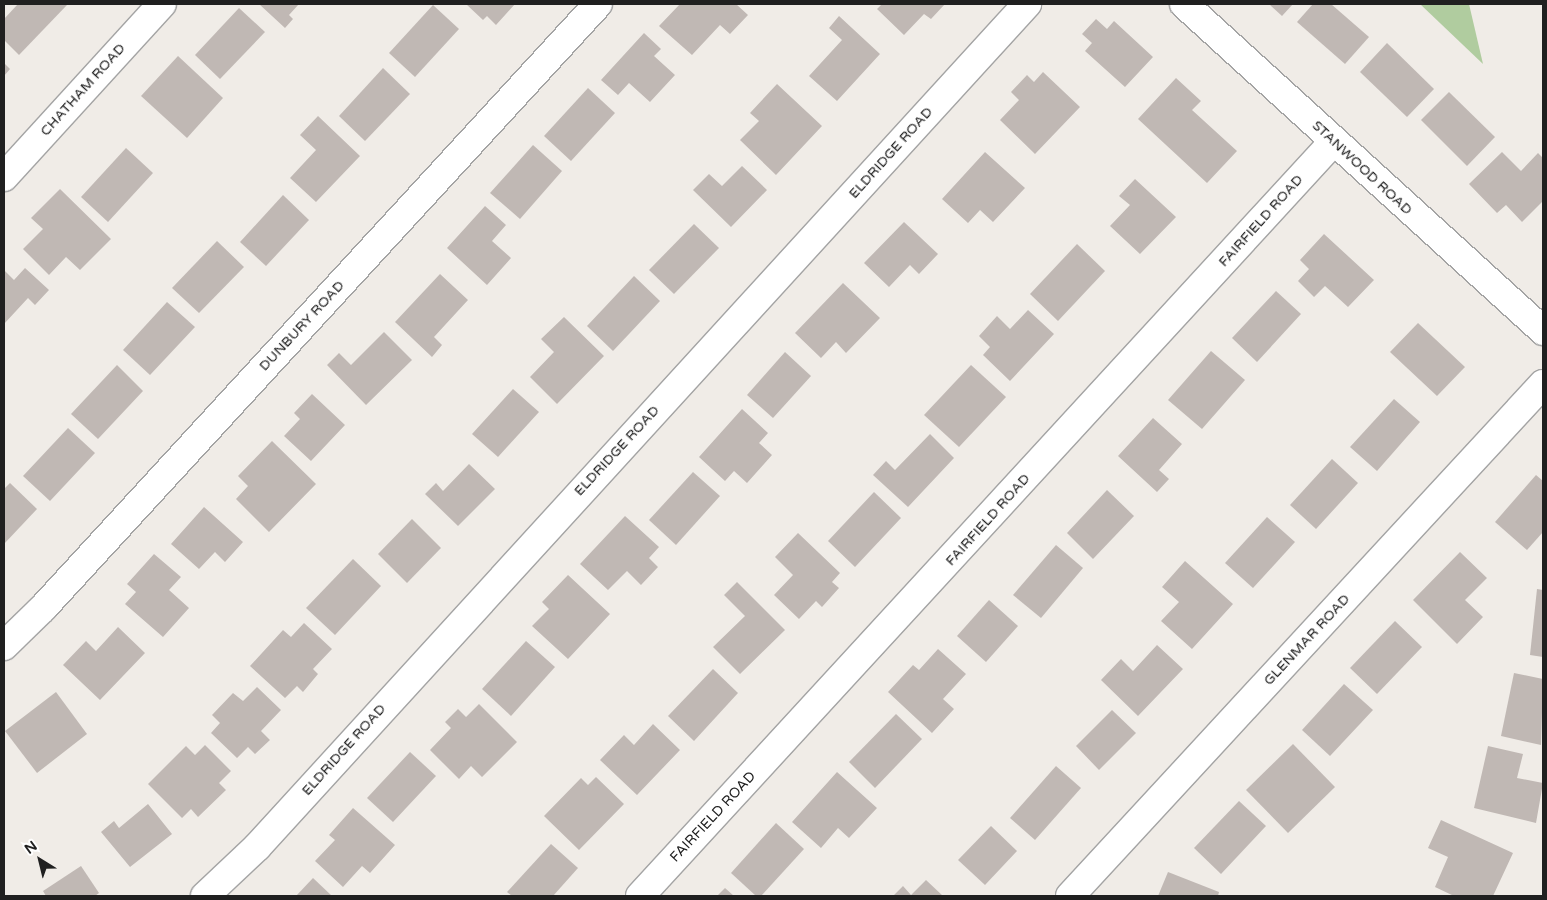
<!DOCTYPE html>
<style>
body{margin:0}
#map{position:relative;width:1547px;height:900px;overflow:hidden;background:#f0ece7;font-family:"Varela Round",sans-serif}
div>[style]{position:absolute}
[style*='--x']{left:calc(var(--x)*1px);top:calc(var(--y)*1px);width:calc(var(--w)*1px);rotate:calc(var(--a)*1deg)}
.forest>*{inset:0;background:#b0cc9f}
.building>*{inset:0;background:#c0b8b4}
.roads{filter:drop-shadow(1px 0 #a4a4a4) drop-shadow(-1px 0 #a4a4a4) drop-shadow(0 1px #a4a4a4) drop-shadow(0 -1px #a4a4a4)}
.minor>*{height:28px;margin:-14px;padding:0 14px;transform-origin:14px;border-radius:14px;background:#fff}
span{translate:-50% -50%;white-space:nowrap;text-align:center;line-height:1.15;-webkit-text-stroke:4px #fff;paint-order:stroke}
.street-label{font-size:14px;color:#202020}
.frame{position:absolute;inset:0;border:5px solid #202020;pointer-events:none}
.north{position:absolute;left:15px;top:835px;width:50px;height:50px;-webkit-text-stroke:4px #fff;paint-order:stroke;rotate:324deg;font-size:14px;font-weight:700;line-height:20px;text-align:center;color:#202020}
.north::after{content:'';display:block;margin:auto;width:18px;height:22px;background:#202020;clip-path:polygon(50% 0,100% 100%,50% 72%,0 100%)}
</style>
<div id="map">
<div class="forest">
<div style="clip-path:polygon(1420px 4px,1469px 4px,1483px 64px)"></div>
</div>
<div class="building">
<div style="clip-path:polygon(18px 4px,67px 5px,19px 55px,4px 40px,4px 19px)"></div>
<div style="clip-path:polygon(259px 4px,299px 4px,289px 15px,293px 19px,285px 28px)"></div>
<div style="clip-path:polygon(466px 4px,515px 4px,496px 25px,487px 16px,483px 20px)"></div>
<div style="clip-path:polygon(680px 4px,736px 4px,748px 15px,730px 34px,720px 25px,692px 55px,659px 26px)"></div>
<div style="clip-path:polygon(882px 4px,945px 4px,931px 19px,924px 14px,904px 35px,877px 9px)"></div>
<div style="clip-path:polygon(1269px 4px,1293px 4px,1282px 16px)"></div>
<div style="clip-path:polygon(1313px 4px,1331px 4px,1369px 37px,1345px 64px,1297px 22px)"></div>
<div style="clip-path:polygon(433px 5px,459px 29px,415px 77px,389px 53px)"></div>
<div style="clip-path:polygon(239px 8px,265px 32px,220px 79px,195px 55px)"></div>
<div style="clip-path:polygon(839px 16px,880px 54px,837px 101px,809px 76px,842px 40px,829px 28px)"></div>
<div style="clip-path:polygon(1096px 19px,1107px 29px,1114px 21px,1153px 57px,1125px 87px,1085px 51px,1092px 43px,1082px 34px)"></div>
<div style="clip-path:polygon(644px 33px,661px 49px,654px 56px,675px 75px,650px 102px,629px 83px,618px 95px,601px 80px)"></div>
<div style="clip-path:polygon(1387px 43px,1434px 89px,1407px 117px,1360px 72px)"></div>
<div style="clip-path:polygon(178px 56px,223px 98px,187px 138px,141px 96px)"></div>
<div style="clip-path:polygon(4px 63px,10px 69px,4px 76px)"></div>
<div style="clip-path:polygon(383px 68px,410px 94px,365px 141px,339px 116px)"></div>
<div style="clip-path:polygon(1043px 72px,1080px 107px,1035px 154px,1000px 120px,1019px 100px,1011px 92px,1027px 75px,1034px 82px)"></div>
<div style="clip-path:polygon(1176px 78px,1201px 101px,1192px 110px,1237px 151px,1207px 183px,1138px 119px)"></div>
<div style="clip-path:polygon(777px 84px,822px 126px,776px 175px,740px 140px,759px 121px,750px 113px)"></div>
<div style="clip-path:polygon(588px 88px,615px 113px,571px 161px,544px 136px)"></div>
<div style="clip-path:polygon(1449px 92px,1495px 137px,1467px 166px,1421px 120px)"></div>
<div style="clip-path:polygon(318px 116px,360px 156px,316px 202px,290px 178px,316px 150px,300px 135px)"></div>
<div style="clip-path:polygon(533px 145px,562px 171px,520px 219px,490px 193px)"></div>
<div style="clip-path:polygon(126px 148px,153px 173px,108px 222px,81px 197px)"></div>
<div style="clip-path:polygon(985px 152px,1025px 188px,993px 222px,980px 210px,968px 223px,942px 199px)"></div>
<div style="clip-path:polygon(1502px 152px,1521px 171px,1538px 153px,1543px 158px,1543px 201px,1522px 222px,1506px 205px,1497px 213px,1469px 184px)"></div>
<div style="clip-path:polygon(742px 166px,767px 190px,731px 227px,693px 190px,709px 174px,722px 186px)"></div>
<div style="clip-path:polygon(1135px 179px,1176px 217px,1140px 254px,1110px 226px,1130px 205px,1119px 196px)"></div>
<div style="clip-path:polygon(60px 189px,111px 239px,80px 270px,66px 257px,49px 275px,23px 249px,43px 229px,31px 218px)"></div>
<div style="clip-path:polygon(283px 195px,309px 220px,266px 266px,240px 242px)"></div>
<div style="clip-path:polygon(485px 206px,506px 225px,492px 241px,511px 258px,487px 285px,447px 248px)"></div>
<div style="clip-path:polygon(904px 222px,938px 254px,919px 274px,910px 265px,889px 287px,864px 263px)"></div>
<div style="clip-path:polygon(694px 224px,719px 248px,674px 294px,649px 270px)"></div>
<div style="clip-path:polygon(1324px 234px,1374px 280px,1348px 307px,1325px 286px,1314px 297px,1298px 281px,1309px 269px,1300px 260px)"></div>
<div style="clip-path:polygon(217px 241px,244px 267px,199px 313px,172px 288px)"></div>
<div style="clip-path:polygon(1077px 244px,1105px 271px,1058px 321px,1030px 294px)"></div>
<div style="clip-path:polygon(25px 268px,49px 290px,35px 305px,28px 298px,4px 324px,4px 270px,14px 280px)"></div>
<div style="clip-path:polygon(440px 274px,468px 300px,434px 337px,442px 345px,432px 357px,395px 322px)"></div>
<div style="clip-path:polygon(634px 276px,660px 301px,613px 351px,587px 326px)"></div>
<div style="clip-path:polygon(843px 283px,880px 318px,846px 353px,836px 342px,821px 358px,795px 333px)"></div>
<div style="clip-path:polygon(1276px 291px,1301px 314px,1257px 362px,1232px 338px)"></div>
<div style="clip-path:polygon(167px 302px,195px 327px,150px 375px,123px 350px)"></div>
<div style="clip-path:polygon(1028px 310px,1054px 334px,1010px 381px,983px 355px,990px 347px,979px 336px,997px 316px,1010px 329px)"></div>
<div style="clip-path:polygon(564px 317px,604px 356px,557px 404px,530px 377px,554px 352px,541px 339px)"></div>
<div style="clip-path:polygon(1418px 323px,1465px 367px,1437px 396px,1390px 352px)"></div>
<div style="clip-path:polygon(384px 332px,412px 360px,366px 405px,327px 365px,339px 353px,351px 365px)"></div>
<div style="clip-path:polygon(1211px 351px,1245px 380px,1202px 429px,1168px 400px)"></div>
<div style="clip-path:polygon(785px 352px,811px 376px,773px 418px,747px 395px)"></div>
<div style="clip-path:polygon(117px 365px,143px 391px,98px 439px,71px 414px)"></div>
<div style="clip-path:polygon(971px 365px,1006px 397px,959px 447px,924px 415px)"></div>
<div style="clip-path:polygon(513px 389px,539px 412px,498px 457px,472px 434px)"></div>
<div style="clip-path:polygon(312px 394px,345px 425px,311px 461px,284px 436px,300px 419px,294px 413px)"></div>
<div style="clip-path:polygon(1394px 399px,1420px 422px,1377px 471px,1350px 447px)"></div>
<div style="clip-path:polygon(742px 409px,768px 433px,759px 443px,772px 455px,747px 483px,734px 471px,725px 481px,699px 457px)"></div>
<div style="clip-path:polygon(1153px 418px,1182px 444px,1159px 470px,1169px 479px,1157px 492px,1118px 456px)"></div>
<div style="clip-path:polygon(68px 428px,95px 453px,50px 501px,23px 476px)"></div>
<div style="clip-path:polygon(930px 434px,954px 458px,908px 507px,873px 475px,886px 461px,895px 470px)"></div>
<div style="clip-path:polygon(272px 441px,316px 484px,269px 532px,236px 499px,248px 486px,238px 476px)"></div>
<div style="clip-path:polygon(1332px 459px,1358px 483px,1316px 529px,1290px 505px)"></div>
<div style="clip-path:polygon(469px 464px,495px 489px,458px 526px,425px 494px,436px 483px,443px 491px)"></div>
<div style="clip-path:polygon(693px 472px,720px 496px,676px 545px,649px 520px)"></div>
<div style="clip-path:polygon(1536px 475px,1543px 481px,1543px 532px,1527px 550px,1495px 522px)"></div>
<div style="clip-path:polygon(10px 483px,37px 509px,4px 544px,4px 489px)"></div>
<div style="clip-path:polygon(1107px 490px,1134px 516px,1093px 559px,1067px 533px)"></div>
<div style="clip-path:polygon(874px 492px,901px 518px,855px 567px,828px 541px)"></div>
<div style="clip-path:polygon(204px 507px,243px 542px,225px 562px,215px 552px,199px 569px,171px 544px)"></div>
<div style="clip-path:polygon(625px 516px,659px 547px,649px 558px,658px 567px,641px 585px,627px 571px,608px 590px,580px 564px)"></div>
<div style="clip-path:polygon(1267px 517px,1295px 542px,1253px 588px,1225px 563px)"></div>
<div style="clip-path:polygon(412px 519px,441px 548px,407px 583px,378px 554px)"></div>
<div style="clip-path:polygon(798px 533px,840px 573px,832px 582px,839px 588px,822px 607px,816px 601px,799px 619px,774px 595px,793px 575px,775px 557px)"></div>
<div style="clip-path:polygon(1056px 545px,1083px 568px,1041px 618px,1013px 595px)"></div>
<div style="clip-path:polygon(1460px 552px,1487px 578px,1465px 600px,1483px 617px,1457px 644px,1413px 600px)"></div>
<div style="clip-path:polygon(154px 554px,181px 577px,169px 590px,189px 608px,163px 637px,125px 604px,136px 592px,127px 584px)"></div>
<div style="clip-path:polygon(353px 559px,381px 586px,335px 635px,306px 608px)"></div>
<div style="clip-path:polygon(1185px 561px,1233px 604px,1192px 649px,1161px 621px,1179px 602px,1162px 587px)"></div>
<div style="clip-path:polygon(568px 575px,610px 614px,568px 659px,532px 626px,549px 609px,542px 602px)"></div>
<div style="clip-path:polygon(737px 582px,785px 630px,740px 674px,713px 647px,745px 616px,724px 595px)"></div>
<div style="clip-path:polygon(1537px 589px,1543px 590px,1543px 657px,1530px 655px)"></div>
<div style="clip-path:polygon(989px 600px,1018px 626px,986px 662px,957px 636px)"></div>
<div style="clip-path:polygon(1395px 621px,1422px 647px,1377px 694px,1350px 668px)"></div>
<div style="clip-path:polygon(304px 623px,332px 649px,313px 669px,318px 674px,303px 692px,297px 686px,285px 698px,250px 666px,283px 630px,291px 637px)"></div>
<div style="clip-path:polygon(118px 627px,145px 653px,100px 700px,63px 665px,86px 641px,96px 651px)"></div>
<div style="clip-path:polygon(526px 641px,555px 667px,511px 716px,482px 689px)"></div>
<div style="clip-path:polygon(1157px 645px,1183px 669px,1138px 716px,1101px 680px,1121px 659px,1133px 671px)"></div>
<div style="clip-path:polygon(938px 649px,966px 674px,943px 699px,954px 709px,932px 733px,888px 692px,913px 665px,919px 670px)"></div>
<div style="clip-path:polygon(713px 669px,738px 693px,694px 741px,668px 716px)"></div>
<div style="clip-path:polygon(1514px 673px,1543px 679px,1541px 745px,1501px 736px)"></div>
<div style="clip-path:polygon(1344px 684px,1373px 710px,1330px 756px,1302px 730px)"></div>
<div style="clip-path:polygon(257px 687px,281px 710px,261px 731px,270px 740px,255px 754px,248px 747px,237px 758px,211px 733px,220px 723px,212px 715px,233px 693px,243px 701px)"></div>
<div style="clip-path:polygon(56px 692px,87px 734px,37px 773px,5px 731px)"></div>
<div style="clip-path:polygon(479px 704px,517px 742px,482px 777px,471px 766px,459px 779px,430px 750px,451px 728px,445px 722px,458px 709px,466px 717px)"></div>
<div style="clip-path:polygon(1112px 710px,1136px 733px,1099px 770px,1076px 746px)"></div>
<div style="clip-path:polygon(896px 714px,922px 739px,875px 788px,849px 762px)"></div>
<div style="clip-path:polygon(653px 724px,680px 750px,637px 795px,600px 760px,624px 735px,634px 745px)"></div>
<div style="clip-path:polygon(1293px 744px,1335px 787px,1288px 833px,1246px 790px)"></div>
<div style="clip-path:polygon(205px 745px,231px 771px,219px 783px,226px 790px,198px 817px,191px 809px,182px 818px,148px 784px,186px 746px,195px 755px)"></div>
<div style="clip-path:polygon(1488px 746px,1523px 754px,1517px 778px,1543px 783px,1536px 823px,1474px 808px)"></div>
<div style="clip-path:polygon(410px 752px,436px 776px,393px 822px,367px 798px)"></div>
<div style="clip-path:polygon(1056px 766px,1081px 788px,1035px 840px,1010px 818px)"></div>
<div style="clip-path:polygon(837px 772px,877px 808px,849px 838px,838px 828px,821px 848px,792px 822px)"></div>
<div style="clip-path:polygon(596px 777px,624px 804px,579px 850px,544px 816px,581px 778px,588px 785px)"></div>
<div style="clip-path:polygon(1239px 801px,1266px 826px,1221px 874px,1194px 848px)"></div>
<div style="clip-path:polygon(148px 804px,172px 834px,130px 867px,101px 832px,114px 821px,119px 828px)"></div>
<div style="clip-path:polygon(353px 808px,395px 845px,370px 873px,362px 866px,343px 887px,315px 861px,335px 840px,329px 835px)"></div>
<div style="clip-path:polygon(1441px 820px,1513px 853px,1493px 896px,1454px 896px,1435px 887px,1448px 857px,1428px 848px)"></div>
<div style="clip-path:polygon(776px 823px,804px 849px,761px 896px,756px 896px,731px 873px)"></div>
<div style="clip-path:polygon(991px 826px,1017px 851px,985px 885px,958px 860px)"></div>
<div style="clip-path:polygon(551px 844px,578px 868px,553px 896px,512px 896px,507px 892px)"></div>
<div style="clip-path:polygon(81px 866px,99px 893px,95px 896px,46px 896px,43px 891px)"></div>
<div style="clip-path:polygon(1168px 872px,1219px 892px,1218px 896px,1158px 896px)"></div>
<div style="clip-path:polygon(313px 878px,332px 896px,296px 896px)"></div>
<div style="clip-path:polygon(926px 880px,943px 896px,893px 896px,903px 886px,911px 895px)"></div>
<div style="clip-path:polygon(725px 888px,734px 896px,717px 896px)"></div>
</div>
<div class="roads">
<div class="minor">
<div style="--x:1184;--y:4;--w:486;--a:42.3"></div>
<div style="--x:4;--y:177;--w:234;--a:-47.6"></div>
<div style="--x:4;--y:646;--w:54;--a:-44.3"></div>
<div style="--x:43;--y:608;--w:820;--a:-47.42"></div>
<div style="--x:205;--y:896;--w:71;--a:-43.3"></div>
<div style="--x:257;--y:847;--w:1142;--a:-47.59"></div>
<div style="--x:640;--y:896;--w:1024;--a:-47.41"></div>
<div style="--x:1070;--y:896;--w:697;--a:-47.27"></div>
</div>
</div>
<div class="street-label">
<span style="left:83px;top:90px;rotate:-48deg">CHATHAM ROAD</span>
<span style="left:891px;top:153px;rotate:-48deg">ELDRIDGE ROAD</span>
<span style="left:1362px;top:168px;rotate:43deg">STANWOOD ROAD</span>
<span style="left:1261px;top:221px;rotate:-48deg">FAIRFIELD ROAD</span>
<span style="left:302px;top:326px;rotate:-47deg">DUNBURY ROAD</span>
<span style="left:617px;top:451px;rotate:-47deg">ELDRIDGE ROAD</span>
<span style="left:988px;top:520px;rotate:-48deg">FAIRFIELD ROAD</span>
<span style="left:1307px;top:640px;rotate:-47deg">GLENMAR ROAD</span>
<span style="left:344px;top:750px;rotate:-48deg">ELDRIDGE ROAD</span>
<span style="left:713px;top:817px;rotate:-47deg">FAIRFIELD ROAD</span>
</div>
<div class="frame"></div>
<div class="north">N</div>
</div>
